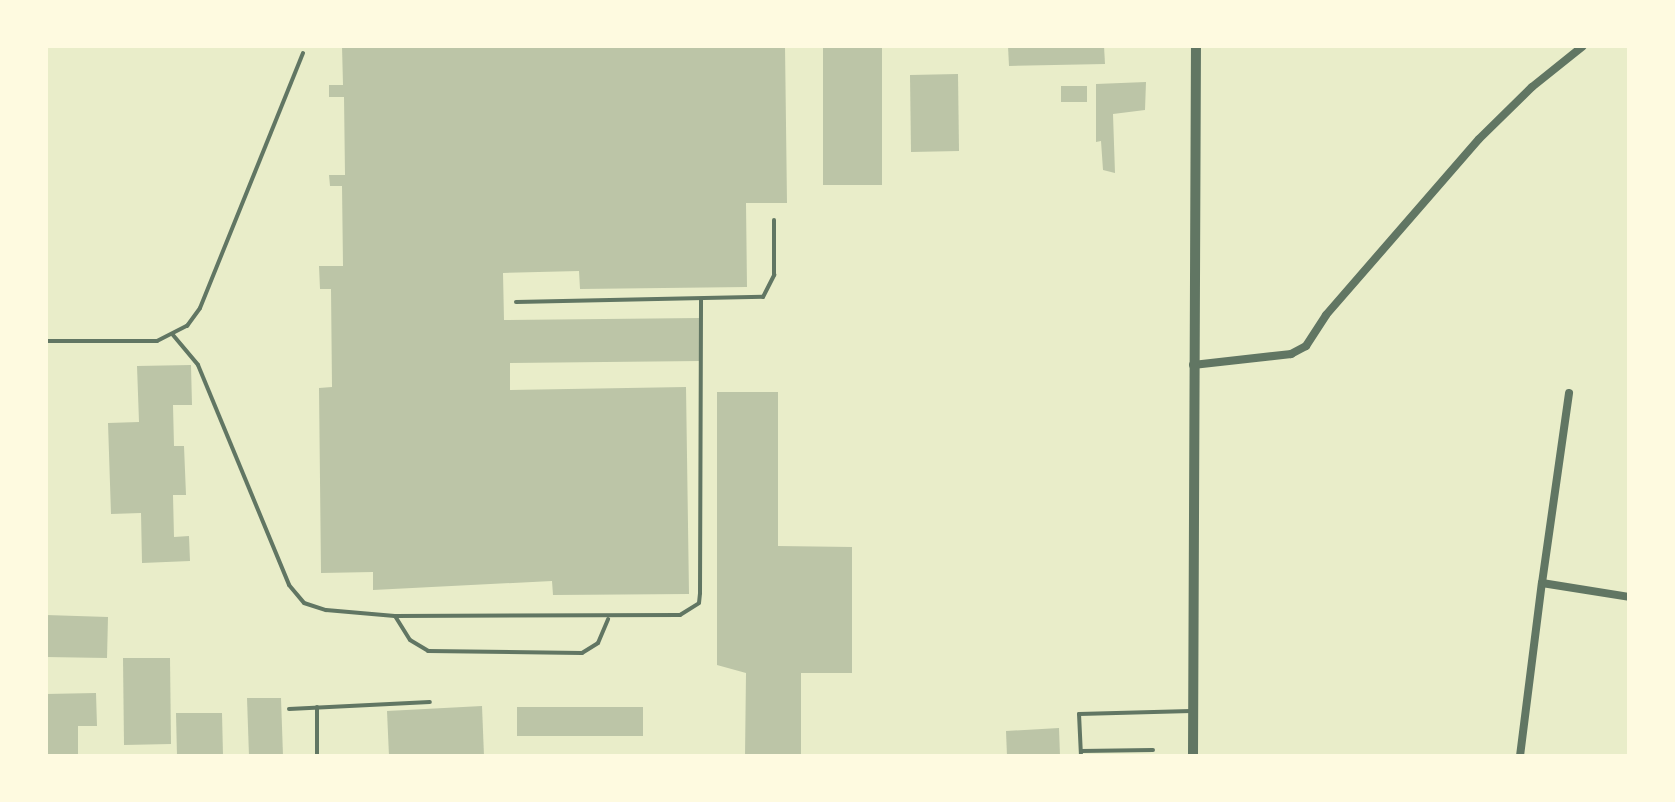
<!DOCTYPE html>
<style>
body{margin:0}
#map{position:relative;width:1675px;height:802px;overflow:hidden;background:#e9edc9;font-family:Lora,serif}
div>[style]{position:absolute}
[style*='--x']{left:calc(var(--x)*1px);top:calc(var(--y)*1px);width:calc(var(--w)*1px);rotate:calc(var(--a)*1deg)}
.building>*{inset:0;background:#bcc5a7}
.service>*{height:4px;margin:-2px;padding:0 2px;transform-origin:2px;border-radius:2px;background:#617663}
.minor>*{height:8px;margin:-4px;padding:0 4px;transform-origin:4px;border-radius:4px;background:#617663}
.tertiary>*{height:10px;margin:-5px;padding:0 5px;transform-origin:5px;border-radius:5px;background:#617663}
span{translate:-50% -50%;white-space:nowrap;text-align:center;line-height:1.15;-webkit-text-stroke:6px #fefae0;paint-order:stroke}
.frame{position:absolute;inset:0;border:48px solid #fefae0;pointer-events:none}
</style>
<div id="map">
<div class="building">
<div style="clip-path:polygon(342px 46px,785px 46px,787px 203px,746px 203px,747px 287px,580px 289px,579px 271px,503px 273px,504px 320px,700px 318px,700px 361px,510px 363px,510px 390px,686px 387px,689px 594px,553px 595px,552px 581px,373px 590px,373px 572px,321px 573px,319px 388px,332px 387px,331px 289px,320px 289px,319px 266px,343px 266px,342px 186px,330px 186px,329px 175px,345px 175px,344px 97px,329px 97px,329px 85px,343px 85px)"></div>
<div style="clip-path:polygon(823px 46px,882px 47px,882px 185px,823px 185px)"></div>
<div style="clip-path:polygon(1008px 46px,1104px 46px,1105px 64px,1009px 66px)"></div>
<div style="clip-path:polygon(958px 74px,959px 151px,911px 152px,910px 75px)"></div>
<div style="clip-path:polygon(1146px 82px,1145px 110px,1113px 114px,1115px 173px,1103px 170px,1101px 141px,1096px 142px,1096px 84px)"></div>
<div style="clip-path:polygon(1061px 86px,1087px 86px,1087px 102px,1061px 102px)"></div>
<div style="clip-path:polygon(191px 365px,192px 405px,173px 405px,174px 446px,184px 446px,186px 495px,173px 495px,174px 537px,189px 536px,190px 561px,142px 563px,141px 513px,111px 514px,108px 423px,139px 422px,137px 366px)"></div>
<div style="clip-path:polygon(717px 392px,778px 392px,778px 546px,852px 547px,852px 673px,801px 673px,801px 756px,745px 756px,746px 673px,717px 665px)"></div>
<div style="clip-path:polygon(46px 615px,108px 617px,107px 658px,46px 657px)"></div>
<div style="clip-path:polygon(123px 658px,170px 658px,171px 744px,124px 745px)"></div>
<div style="clip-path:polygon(96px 693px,97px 726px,78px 726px,78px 756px,46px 756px,46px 694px)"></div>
<div style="clip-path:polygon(247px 698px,281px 698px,283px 756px,249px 756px)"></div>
<div style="clip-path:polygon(482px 706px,484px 756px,389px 756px,387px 711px)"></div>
<div style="clip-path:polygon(517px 707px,643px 707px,643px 736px,517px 736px)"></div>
<div style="clip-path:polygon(176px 713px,222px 713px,223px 756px,177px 756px)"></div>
<div style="clip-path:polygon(1059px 728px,1060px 756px,1007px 756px,1006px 731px)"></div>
</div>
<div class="service">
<div style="--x:516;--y:302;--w:247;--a:-1.2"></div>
<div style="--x:763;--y:297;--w:25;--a:-63"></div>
<div style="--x:774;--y:275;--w:55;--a:-90"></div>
<div style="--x:173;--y:335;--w:39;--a:50"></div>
<div style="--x:198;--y:365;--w:238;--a:67.5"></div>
<div style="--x:289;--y:585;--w:23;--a:50"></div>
<div style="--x:304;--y:603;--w:23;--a:18"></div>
<div style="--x:326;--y:610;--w:69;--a:5"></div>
<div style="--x:395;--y:616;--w:285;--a:-0.2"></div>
<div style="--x:680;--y:615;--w:22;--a:-32"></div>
<div style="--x:699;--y:603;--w:10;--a:-84"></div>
<div style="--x:700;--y:593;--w:293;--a:-89.8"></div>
<div style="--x:46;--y:341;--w:111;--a:0"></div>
<div style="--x:157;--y:341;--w:34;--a:-27"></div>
<div style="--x:187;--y:326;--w:22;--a:-54"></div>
<div style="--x:200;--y:308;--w:275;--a:-68"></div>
<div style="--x:395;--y:616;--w:28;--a:58"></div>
<div style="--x:410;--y:640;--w:21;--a:31"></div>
<div style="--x:428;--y:651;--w:154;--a:0.7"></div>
<div style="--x:582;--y:653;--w:19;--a:-32"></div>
<div style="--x:598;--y:643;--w:26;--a:-67"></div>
<div style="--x:317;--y:707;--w:49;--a:90"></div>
<div style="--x:289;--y:709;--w:141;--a:-2.8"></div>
<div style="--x:1081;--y:751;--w:72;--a:-0.8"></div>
<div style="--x:1081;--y:756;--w:42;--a:-92.7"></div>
<div style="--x:1079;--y:714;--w:112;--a:-1.5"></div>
</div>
<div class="minor">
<div style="--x:1193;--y:365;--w:99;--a:-6.4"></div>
<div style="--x:1291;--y:354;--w:17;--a:-28"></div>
<div style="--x:1306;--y:346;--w:37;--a:-57"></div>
<div style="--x:1326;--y:315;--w:233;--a:-49"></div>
<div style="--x:1479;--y:139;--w:74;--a:-44.5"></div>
<div style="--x:1532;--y:87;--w:65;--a:-38.8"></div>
<div style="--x:1542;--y:583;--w:192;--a:-81.9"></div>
<div style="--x:1520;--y:756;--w:174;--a:-82.8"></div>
<div style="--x:1542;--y:583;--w:88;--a:9.1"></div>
</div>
<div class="tertiary">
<div style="--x:1193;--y:756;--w:710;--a:-89.76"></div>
</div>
<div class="frame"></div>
</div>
